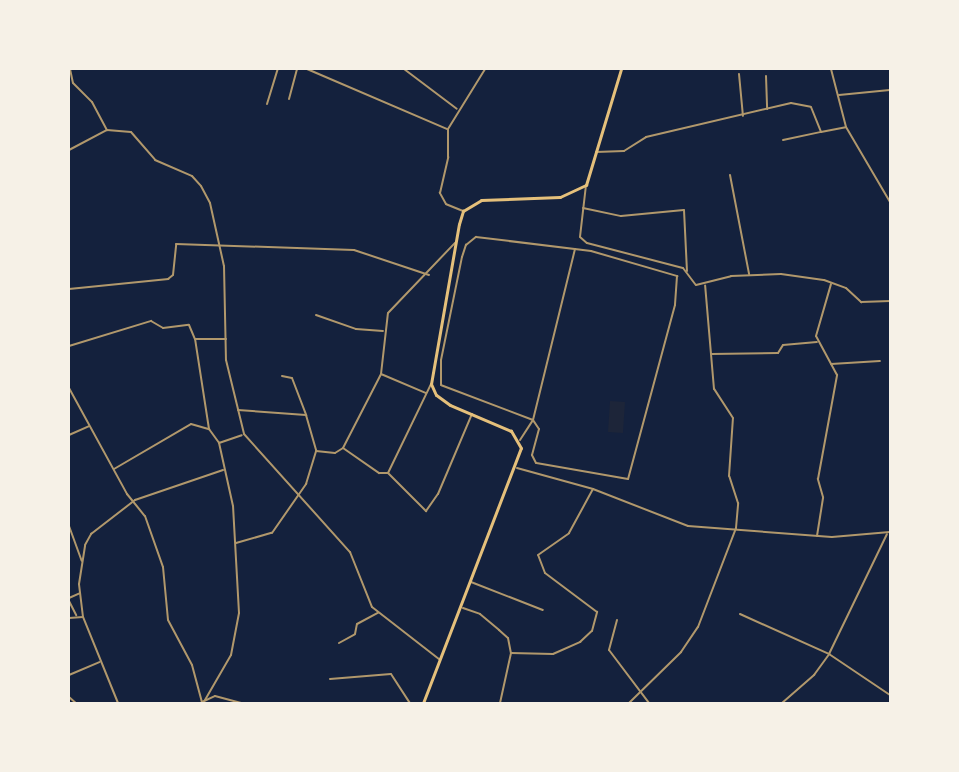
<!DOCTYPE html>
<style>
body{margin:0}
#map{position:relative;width:959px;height:772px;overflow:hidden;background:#14213d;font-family:Roboto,sans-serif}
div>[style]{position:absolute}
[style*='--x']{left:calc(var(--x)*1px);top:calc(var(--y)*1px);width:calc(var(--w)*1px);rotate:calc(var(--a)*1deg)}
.green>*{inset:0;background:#1d2539}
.minor>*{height:2px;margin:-1px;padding:0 1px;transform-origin:1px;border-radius:1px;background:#b1986c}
.secondary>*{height:3px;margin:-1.5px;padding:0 1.5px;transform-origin:1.5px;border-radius:1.5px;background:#e5c07b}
span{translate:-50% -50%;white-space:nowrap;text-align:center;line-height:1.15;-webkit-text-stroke:5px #f6f1e7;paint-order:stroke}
.frame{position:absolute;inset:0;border:70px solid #f6f1e7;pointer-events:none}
</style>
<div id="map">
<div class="green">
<div style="clip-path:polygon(610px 401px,625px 402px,623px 433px,608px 432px)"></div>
</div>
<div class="minor">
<div style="--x:70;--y:69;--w:14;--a:78"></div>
<div style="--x:73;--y:83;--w:27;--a:45"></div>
<div style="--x:92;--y:102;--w:32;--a:62"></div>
<div style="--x:107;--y:130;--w:24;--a:5"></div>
<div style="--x:131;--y:132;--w:37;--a:49"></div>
<div style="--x:155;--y:160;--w:40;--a:23.4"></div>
<div style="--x:192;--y:176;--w:13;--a:48"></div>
<div style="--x:201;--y:186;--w:19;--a:62"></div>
<div style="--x:210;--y:203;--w:65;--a:77.5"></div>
<div style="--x:224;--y:266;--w:94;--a:88.8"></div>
<div style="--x:226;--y:360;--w:76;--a:76.3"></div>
<div style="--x:244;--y:434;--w:159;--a:48.1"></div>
<div style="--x:350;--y:552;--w:59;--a:68.2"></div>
<div style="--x:372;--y:607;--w:86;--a:37.9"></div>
<div style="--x:307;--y:69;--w:152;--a:23.2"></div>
<div style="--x:404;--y:69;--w:66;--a:37"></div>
<div style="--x:831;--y:69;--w:60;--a:75.5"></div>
<div style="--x:846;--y:127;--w:87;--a:59.6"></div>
<div style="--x:739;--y:74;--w:42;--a:84.6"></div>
<div style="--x:766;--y:76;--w:33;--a:88"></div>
<div style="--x:839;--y:95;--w:51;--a:-5.6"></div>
<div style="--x:289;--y:99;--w:31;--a:-75"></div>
<div style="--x:267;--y:104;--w:37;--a:-73"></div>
<div style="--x:783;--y:140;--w:39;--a:-12"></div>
<div style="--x:69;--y:150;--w:43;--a:-27.8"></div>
<div style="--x:596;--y:152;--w:28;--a:-2"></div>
<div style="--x:624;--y:151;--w:26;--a:-32"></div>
<div style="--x:646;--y:137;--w:149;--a:-13.2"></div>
<div style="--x:791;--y:103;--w:20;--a:11"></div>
<div style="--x:811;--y:107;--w:27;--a:68"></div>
<div style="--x:821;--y:132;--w:25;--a:-11"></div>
<div style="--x:730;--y:175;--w:101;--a:79.1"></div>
<div style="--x:586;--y:185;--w:52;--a:96.6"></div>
<div style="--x:580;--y:237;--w:9;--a:41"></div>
<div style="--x:587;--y:243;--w:99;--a:14.6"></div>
<div style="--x:683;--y:268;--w:21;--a:53"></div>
<div style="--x:696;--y:285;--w:36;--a:-14"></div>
<div style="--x:731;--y:276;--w:50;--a:-2.3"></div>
<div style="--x:781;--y:274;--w:43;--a:7.9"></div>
<div style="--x:824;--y:280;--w:23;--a:20"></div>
<div style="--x:846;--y:288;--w:21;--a:43"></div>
<div style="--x:861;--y:302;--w:29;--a:-2"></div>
<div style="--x:583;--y:208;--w:39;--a:12"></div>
<div style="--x:621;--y:216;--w:63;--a:-5.4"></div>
<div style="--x:684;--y:210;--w:61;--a:87.2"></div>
<div style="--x:463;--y:211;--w:18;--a:-158"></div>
<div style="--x:446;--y:204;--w:13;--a:-119"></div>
<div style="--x:440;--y:193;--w:37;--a:-77"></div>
<div style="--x:448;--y:157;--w:28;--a:-90"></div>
<div style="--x:448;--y:129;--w:70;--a:-58.3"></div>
<div style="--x:476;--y:237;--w:116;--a:6.9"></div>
<div style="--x:591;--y:251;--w:90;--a:16.2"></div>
<div style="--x:677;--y:276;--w:29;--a:94"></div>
<div style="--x:675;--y:305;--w:180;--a:105.1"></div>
<div style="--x:628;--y:479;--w:93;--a:-170.1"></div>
<div style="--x:536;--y:463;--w:9;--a:-117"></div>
<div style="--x:532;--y:455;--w:27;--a:-75"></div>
<div style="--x:539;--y:429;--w:11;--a:-124"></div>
<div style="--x:533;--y:420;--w:98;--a:-159.2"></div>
<div style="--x:441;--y:385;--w:25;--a:-90"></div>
<div style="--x:441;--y:360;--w:105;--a:-78.5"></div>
<div style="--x:462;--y:257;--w:13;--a:-72"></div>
<div style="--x:466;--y:245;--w:13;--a:-39"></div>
<div style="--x:69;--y:289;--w:100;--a:-5.8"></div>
<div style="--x:168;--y:279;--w:6;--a:-39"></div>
<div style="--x:173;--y:275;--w:31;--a:-84"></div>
<div style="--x:176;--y:244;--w:178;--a:1.9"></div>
<div style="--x:354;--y:250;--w:79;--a:18.4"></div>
<div style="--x:316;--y:315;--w:42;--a:19.3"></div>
<div style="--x:356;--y:329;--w:27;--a:4"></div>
<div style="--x:69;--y:346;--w:86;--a:-17"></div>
<div style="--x:151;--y:321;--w:14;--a:30"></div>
<div style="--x:163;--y:328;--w:26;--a:-7"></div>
<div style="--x:189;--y:325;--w:15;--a:67"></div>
<div style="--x:711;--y:354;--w:67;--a:-0.9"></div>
<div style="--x:778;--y:353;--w:9;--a:-58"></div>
<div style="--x:783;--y:345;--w:34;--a:-5"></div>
<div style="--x:831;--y:364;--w:49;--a:-3.5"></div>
<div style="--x:381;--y:374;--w:49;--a:22.9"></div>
<div style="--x:282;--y:376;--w:10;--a:11"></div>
<div style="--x:292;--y:378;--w:40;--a:69"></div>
<div style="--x:69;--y:388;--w:121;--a:61.3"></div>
<div style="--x:127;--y:494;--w:28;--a:51"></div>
<div style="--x:145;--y:516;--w:54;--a:70.6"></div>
<div style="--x:163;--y:567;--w:53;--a:84.6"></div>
<div style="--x:168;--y:620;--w:51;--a:61.9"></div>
<div style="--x:192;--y:665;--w:38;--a:75"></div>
<div style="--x:202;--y:702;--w:14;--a:-25"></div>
<div style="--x:215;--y:696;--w:27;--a:15"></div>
<div style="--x:238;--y:410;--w:68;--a:4.2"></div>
<div style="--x:306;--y:415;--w:37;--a:74"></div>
<div style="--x:209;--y:429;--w:91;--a:-98.8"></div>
<div style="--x:195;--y:339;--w:31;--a:0"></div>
<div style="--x:69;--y:435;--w:22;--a:-24"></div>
<div style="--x:520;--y:440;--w:24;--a:-57"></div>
<div style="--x:533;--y:420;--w:176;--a:-76.2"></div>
<div style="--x:343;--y:448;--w:44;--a:34.8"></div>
<div style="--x:379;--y:473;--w:9;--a:0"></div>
<div style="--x:388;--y:473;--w:54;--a:45"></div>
<div style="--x:426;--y:511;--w:21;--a:-55"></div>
<div style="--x:438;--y:494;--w:87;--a:-67"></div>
<div style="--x:517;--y:468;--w:79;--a:15.4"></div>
<div style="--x:593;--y:489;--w:102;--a:21.3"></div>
<div style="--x:688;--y:526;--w:144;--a:4.4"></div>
<div style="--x:832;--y:537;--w:58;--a:-4.9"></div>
<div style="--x:114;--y:469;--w:89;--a:-30.3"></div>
<div style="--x:191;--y:424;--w:19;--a:16"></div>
<div style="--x:209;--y:429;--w:17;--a:54"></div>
<div style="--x:388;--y:473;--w:99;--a:-64.2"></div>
<div style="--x:69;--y:526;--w:37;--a:70"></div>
<div style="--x:817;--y:536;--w:39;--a:-81"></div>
<div style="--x:823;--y:497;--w:19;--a:-106"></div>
<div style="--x:818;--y:479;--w:106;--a:-79.6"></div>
<div style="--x:837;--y:375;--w:44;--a:-118.3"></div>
<div style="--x:816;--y:336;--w:54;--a:-73.9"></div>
<div style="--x:236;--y:543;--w:37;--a:-16"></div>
<div style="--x:272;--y:533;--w:60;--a:-55.2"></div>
<div style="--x:306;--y:484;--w:34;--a:-73"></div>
<div style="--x:316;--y:451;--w:19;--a:6"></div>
<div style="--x:335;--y:453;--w:9;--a:-32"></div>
<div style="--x:343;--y:448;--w:83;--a:-62.8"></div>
<div style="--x:381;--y:374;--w:61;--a:-83.5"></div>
<div style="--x:388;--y:313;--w:97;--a:-46.3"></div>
<div style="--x:471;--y:582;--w:77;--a:21.3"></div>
<div style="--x:890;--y:583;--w:25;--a:90"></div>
<div style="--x:69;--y:598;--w:12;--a:-24"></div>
<div style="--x:69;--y:601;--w:16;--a:63"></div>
<div style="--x:463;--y:608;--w:18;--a:19"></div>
<div style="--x:480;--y:614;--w:25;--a:40"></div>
<div style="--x:499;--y:630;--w:12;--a:42"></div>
<div style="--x:508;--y:638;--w:15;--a:79"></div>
<div style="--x:511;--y:653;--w:42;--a:1.4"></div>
<div style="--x:553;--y:654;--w:30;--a:-24"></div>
<div style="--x:580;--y:642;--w:16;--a:-43"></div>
<div style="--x:592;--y:631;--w:20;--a:-75"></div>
<div style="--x:597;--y:612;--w:65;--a:-143.1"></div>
<div style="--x:545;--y:573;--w:19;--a:-111"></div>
<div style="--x:538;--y:555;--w:38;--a:-35"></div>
<div style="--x:569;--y:533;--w:50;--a:-61.4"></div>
<div style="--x:740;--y:614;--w:98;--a:24.2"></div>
<div style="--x:829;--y:654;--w:73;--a:33.9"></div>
<div style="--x:69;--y:618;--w:14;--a:-4"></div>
<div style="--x:617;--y:620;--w:31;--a:105"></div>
<div style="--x:609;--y:650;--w:66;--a:53"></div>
<div style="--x:339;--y:643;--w:18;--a:-29"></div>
<div style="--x:355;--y:634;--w:10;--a:-79"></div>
<div style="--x:357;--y:624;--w:24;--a:-28"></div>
<div style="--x:69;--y:675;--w:33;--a:-23"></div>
<div style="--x:330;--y:679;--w:61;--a:-4.7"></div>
<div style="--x:391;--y:674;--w:35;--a:57"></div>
<div style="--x:69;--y:697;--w:9;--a:41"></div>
<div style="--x:205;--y:700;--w:52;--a:-60"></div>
<div style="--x:231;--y:655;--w:43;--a:-79.2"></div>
<div style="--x:239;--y:613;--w:107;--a:-93.2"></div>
<div style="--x:233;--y:506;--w:65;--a:-102.5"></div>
<div style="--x:219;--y:443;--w:24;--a:-19"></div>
<div style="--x:118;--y:703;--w:93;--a:-112.1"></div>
<div style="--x:83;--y:617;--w:33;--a:-97"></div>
<div style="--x:79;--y:584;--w:39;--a:-81"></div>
<div style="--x:85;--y:545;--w:13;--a:-61"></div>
<div style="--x:91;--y:534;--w:56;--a:-37.7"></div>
<div style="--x:135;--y:500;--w:93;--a:-18.8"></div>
<div style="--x:500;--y:703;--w:51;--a:-77.6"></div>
<div style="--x:556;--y:703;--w:13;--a:0"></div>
<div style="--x:629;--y:703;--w:73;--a:-44.4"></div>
<div style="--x:681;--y:652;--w:30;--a:-56"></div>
<div style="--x:698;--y:627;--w:106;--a:-69"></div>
<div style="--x:736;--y:528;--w:25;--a:-85"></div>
<div style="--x:738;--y:503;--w:28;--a:-108"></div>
<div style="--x:729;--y:476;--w:58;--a:-86.1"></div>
<div style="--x:733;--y:418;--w:35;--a:-123"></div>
<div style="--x:714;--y:389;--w:104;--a:-94.9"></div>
<div style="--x:782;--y:703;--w:43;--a:-41.2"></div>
<div style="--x:814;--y:675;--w:26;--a:-54"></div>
<div style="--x:829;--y:654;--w:133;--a:-64.2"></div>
</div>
<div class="secondary">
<div style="--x:423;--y:703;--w:273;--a:-69"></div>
<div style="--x:521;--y:448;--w:20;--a:-120"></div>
<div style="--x:511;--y:431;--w:66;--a:-156.9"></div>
<div style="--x:450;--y:405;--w:17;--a:-144"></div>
<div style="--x:436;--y:395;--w:12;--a:-114"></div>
<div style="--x:431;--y:384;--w:162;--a:-80.1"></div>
<div style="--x:459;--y:224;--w:14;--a:-73"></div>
<div style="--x:463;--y:211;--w:21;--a:-31"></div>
<div style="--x:481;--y:200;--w:79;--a:-2.2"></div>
<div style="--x:560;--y:197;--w:29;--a:-25"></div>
<div style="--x:586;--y:185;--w:121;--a:-73.2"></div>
</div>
<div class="frame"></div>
</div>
